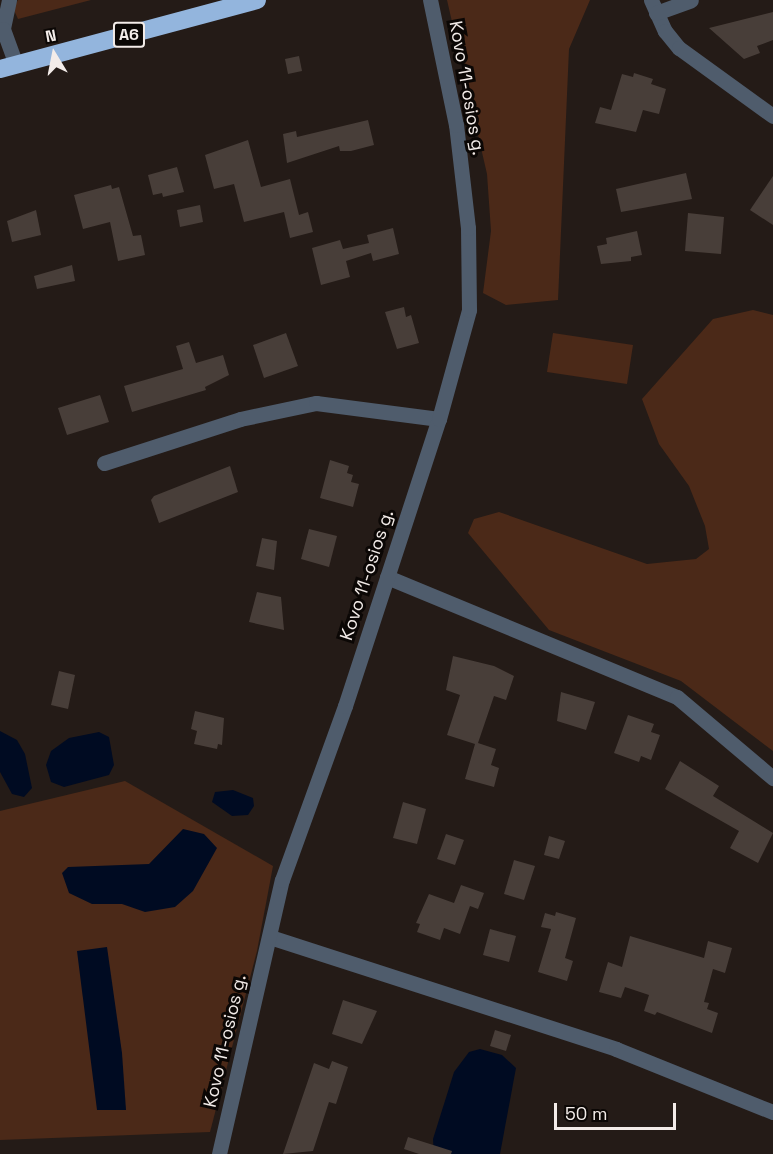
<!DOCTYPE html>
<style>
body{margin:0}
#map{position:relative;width:773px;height:1154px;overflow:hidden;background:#241b17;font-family:"Space Grotesk",sans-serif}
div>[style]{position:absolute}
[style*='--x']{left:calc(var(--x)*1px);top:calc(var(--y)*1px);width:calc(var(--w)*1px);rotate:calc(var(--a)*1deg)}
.green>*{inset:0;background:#4b2918}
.water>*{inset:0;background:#000b22}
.building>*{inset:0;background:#483e39}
.minor>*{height:15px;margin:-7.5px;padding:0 7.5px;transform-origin:7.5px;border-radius:7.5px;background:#4f5c6c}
.highway>*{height:18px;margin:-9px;padding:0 9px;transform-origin:9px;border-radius:9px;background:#93b5dd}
span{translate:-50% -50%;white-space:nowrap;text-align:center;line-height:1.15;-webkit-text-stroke:6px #0b0705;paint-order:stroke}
.shield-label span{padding:2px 4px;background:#0b0705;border:2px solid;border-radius:4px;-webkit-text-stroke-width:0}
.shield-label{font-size:16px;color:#f3ece9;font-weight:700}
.street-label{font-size:18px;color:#f3ece9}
.north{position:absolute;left:24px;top:24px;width:60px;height:60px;-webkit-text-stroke:4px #0b0705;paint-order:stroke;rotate:350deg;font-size:16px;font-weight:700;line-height:24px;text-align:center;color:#f3ece9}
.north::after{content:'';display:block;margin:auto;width:21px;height:27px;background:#f3ece9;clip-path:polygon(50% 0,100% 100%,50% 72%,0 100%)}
.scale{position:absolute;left:554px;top:1103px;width:122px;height:27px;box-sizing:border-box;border:3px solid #f3ece9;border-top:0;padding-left:8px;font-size:18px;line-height:21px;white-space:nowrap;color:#f3ece9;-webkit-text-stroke:4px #0b0705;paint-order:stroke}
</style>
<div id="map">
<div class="green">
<div style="clip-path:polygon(18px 0,91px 0,18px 19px,13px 8px)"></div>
<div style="clip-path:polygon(447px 0,590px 0,569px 49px,558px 300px,506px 305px,483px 293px,491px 231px,487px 174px)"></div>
<div style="clip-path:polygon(753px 310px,773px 315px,773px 751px,681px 681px,549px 630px,468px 533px,474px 519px,499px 512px,647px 564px,696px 559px,709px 549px,705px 526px,689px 486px,659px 444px,642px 399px,713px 319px)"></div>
<div style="clip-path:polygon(553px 333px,633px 345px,627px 384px,547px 372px)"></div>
<div style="clip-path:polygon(125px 781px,273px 866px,257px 951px,210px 1132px,0 1140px,0 811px)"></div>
</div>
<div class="water">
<div style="clip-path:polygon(0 731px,17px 740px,25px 754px,32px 788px,24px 797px,12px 794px,0 772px)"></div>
<div style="clip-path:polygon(99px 732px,109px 737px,114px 765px,109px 775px,64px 787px,51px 782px,46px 765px,51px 751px,69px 738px)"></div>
<div style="clip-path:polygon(233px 790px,253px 798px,254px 806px,248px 815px,232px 816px,212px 802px,215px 792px)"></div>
<div style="clip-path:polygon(183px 829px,204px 834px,217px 848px,193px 891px,175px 907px,145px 912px,122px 904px,92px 904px,69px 893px,62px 873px,68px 867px,149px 864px)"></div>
<div style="clip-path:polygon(107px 947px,122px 1053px,126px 1110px,97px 1110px,77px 951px)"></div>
<div style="clip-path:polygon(480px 1049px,502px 1055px,516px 1068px,500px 1154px,434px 1154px,433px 1139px,454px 1072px,469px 1052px)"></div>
</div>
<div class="building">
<div style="clip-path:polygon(773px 12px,773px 40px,757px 46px,760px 53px,744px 59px,709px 28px)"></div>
<div style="clip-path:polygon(299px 56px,302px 71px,288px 74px,285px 59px)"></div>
<div style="clip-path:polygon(634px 73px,653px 79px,651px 84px,666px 89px,659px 114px,643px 110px,636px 132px,595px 123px,600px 107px,611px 110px,622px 74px,633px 77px)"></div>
<div style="clip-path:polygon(368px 120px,374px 145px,351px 151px,340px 151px,339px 146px,287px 163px,283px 134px,296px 131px,297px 137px)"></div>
<div style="clip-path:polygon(248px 140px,261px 187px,290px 179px,299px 215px,308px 212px,313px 232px,290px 238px,284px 212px,244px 222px,234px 184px,214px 189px,205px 155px)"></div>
<div style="clip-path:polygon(177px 167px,184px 192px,163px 197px,162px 193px,153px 195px,148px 175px)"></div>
<div style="clip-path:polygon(686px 173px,692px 199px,621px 212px,616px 189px)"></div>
<div style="clip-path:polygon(773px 176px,773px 225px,750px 210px)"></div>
<div style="clip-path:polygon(111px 185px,112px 189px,119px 187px,133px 236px,141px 235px,145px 255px,118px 261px,110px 222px,83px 229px,74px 195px)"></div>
<div style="clip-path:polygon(200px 205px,203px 222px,180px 227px,177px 210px)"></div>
<div style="clip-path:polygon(36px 210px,41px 235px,12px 242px,7px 221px)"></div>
<div style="clip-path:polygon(688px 213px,724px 217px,721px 254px,685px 251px)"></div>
<div style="clip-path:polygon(393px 228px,399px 254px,373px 261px,371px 253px,346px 261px,350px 277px,321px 285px,312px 248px,340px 240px,343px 249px,369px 243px,367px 235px)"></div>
<div style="clip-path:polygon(637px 231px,642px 255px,631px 257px,631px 261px,601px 264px,597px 246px,607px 244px,606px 238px)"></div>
<div style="clip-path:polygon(72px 265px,75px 281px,37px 289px,34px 276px)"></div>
<div style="clip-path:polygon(404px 307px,406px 317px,411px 315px,419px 343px,397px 349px,385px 312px)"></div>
<div style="clip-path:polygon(286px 333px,298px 366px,264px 378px,253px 345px)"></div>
<div style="clip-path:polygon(189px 342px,196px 363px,223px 355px,229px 375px,205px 387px,206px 390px,132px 412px,124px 386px,183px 369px,176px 346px)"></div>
<div style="clip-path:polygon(100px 395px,109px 422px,67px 435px,58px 408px)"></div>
<div style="clip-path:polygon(330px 460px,349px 466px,347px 473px,353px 475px,351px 482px,359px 484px,353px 507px,320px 498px)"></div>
<div style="clip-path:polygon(230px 466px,238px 492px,159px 523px,151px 500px,154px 496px)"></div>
<div style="clip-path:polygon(309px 529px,337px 536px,329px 567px,301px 559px)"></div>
<div style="clip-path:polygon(262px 538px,277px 541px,274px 570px,256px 566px)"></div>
<div style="clip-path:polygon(257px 592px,281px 597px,284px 630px,249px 622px)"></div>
<div style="clip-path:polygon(453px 656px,494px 666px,514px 676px,506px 700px,494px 696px,478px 743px,496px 749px,491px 765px,499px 768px,494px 787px,465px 779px,475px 744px,447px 735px,460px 695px,446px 690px)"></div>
<div style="clip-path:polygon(59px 671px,75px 675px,68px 709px,51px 705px)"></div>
<div style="clip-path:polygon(561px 692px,595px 702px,586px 730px,557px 721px)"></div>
<div style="clip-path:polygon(195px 711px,224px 718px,222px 745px,218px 744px,217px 749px,194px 744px,197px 731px,191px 729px)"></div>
<div style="clip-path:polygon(628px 715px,654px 724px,651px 732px,660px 735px,651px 760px,641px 756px,639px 762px,614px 753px)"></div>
<div style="clip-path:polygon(680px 761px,719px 786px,713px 796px,773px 833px,758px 863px,730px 848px,739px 831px,665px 789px)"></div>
<div style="clip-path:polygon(403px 802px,426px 809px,417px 844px,393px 838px)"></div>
<div style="clip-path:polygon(446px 834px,464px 840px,455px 865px,437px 859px)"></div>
<div style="clip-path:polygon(549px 836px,565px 841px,559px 859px,544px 855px)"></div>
<div style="clip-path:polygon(514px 860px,535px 866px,524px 900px,504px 894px)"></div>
<div style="clip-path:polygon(461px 885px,484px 893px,478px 909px,470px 906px,460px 934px,444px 928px,440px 940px,417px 932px,420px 924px,416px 923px,429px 894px,454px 903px)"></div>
<div style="clip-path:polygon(556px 912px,576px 918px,565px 958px,573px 961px,567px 981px,538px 972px,551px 929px,541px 927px,545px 913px,555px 916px)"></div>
<div style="clip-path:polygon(490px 929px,516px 936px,509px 962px,483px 955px)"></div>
<div style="clip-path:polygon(630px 936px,704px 958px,708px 941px,732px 948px,725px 973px,713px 969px,704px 1002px,709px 1003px,707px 1009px,718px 1013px,712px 1033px,657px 1012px,655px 1015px,644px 1011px,649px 995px,625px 987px,621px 998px,599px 992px,608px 962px,622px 967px)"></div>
<div style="clip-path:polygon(343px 1000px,377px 1011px,362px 1044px,332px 1034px)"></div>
<div style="clip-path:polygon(495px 1030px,511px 1035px,506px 1051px,490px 1046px)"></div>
<div style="clip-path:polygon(332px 1061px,348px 1067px,336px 1104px,329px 1102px,313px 1151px,283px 1154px,314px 1063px,329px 1069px)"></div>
<div style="clip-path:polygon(408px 1137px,452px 1151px,451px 1154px,419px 1154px,404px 1149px)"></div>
</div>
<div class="minor">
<div style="--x:9;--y:0;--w:30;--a:102"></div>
<div style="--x:3;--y:29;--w:38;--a:70"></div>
<div style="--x:651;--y:0;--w:34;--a:66"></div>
<div style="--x:665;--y:31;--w:22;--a:51"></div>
<div style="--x:679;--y:48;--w:116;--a:35.9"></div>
<div style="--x:656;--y:13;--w:37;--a:-20"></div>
<div style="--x:104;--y:463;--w:143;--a:-17.9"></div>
<div style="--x:240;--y:419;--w:78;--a:-11.9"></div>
<div style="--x:316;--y:403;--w:124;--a:7.4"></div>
<div style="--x:387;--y:577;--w:314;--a:22.5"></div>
<div style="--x:677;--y:697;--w:126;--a:40.2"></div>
<div style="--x:270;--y:937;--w:364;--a:17.9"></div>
<div style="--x:616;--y:1049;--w:169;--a:21.9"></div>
<div style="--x:219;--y:1154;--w:281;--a:-77.1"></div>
<div style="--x:282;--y:880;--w:185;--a:-70.1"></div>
<div style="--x:345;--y:706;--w:302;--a:-71.9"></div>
<div style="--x:439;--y:419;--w:113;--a:-74.6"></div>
<div style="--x:469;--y:310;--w:82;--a:-90.7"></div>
<div style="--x:468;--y:228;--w:104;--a:-96.6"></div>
<div style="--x:456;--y:125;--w:128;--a:-101.7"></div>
</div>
<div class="highway">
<div style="--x:0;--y:69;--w:266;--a:-15"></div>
</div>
<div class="shield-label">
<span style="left:129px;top:35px">A6</span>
</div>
<div class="street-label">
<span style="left:467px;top:88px;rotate:80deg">Kovo 11-osios g.</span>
<span style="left:367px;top:575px;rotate:-72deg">Kovo 11-osios g.</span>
<span style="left:225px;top:1041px;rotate:-77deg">Kovo 11-osios g.</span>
</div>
<div class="north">N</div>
<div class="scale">50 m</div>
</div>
